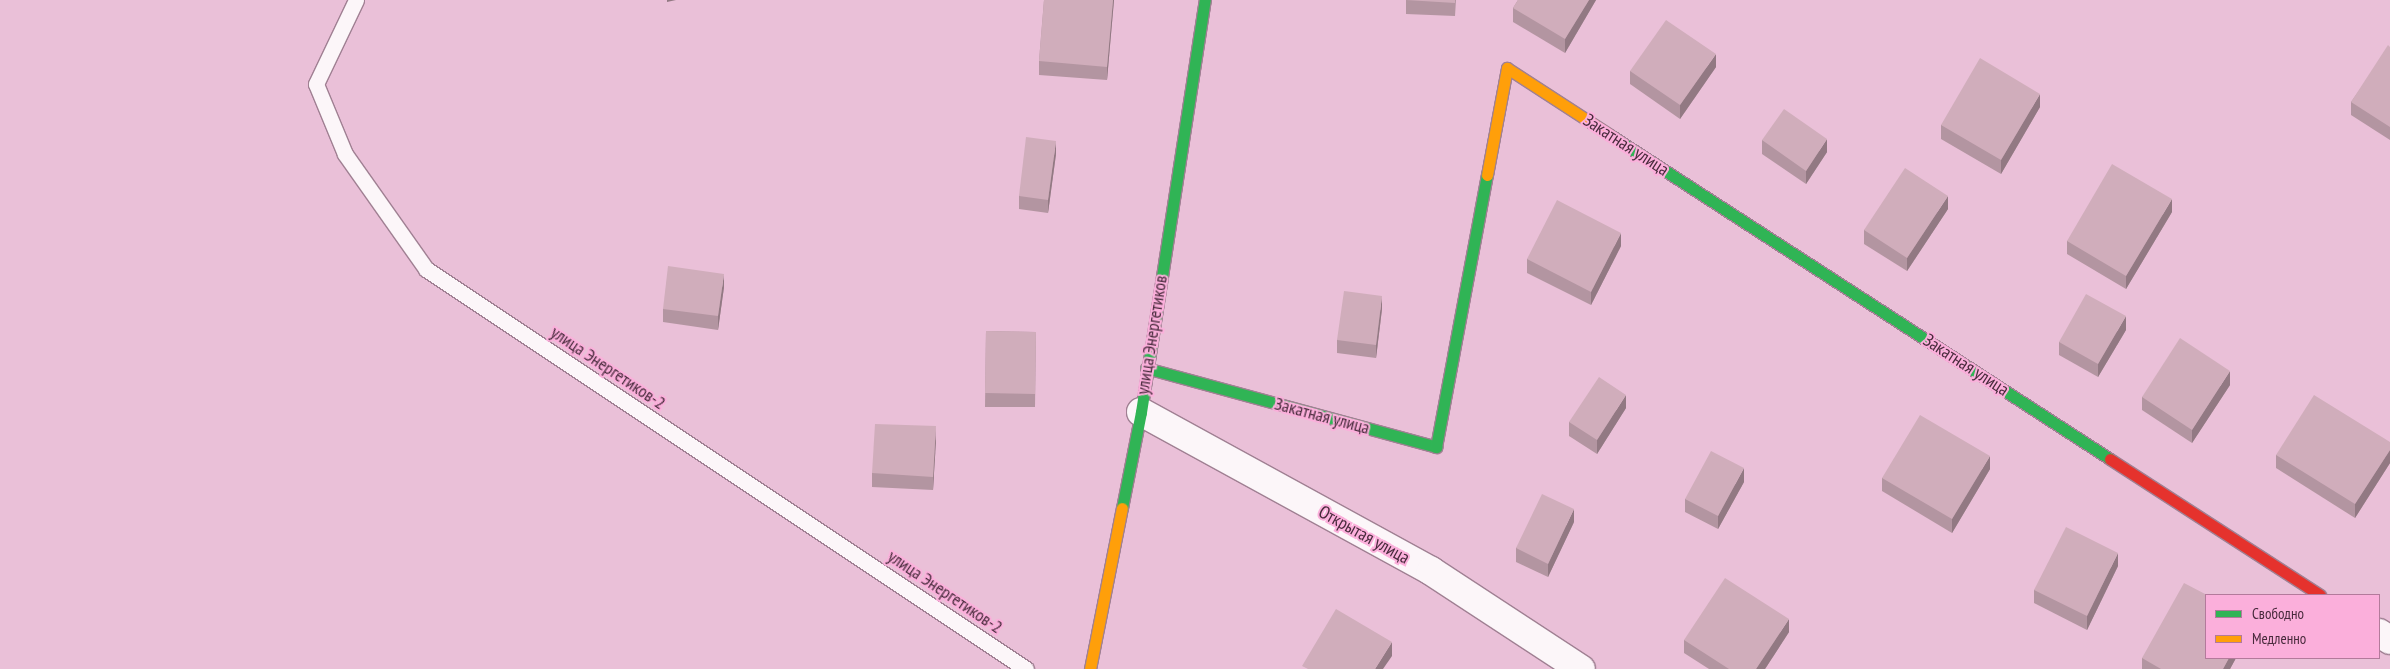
<!DOCTYPE html>
<meta charset="utf-8">
<style>
body{margin:0}
#map{position:relative;width:2390px;height:669px;overflow:hidden;background:#eac0d8;font-family:"PT Sans Narrow",sans-serif}
div>[style]{position:absolute}
[style*='--x']{left:calc(var(--x)*1px);top:calc(var(--y)*1px);width:calc(var(--w)*1px);rotate:calc(var(--a)*1deg)}
.roads{filter:drop-shadow(1px 0 #a08093) drop-shadow(-1px 0 #a08093) drop-shadow(0 1px #a08093) drop-shadow(0 -1px #a08093)}
.lane>*{height:15px;margin:-7.5px;padding:0 7.5px;transform-origin:7.5px;border-radius:7.5px;background:#fcf6f9}
.street>*{height:28px;margin:-14px;padding:0 14px;transform-origin:14px;border-radius:14px;background:#fcf6f9}
.fast>*{height:11px;margin:-5.5px;padding:0 5.5px;transform-origin:5.5px;border-radius:5.5px;background:#30b455}
.slow>*{height:11px;margin:-5.5px;padding:0 5.5px;transform-origin:5.5px;border-radius:5.5px;background:#ff9f0a}
.jam>*{height:11px;margin:-5.5px;padding:0 5.5px;transform-origin:5.5px;border-radius:5.5px;background:#e5322d}
.wall>*{inset:0;background:#b395a1}
.shaded-wall>*{inset:0;background:#927983}
.building>*{inset:0;background:#d0adbb}
span{translate:-50% -50%;white-space:nowrap;text-align:center;line-height:1.15;-webkit-text-stroke:4px #fbafdb;paint-order:stroke}
.street-label{font-size:18px;color:#482a3c}
.legend{position:absolute;left:2205px;top:594px;width:175px;height:65px;box-sizing:border-box;background:#fbafdb;border:1px solid #b37a9b;margin:0;padding:6px 9px;list-style:none;font-size:15px;color:#482a3c}
.legend li{display:flex;align-items:center;gap:10px;height:25px}
.legend b{width:25px;border:1px solid #b37a9b}
</style>
<div id="map">
<div class="roads">
<div class="lane">
<div style="--x:356;--y:0;--w:93;--a:115.5"></div>
<div style="--x:316;--y:84;--w:76;--a:67.5"></div>
<div style="--x:345;--y:154;--w:141;--a:54.8"></div>
<div style="--x:426;--y:269;--w:721;--a:33.69"></div>
</div>
<div class="street">
<div style="--x:1141;--y:412;--w:331;--a:28.7"></div>
<div style="--x:1431;--y:571;--w:179;--a:33.2"></div>
<div style="--x:2379;--y:633;--w:13;--a:32"></div>
</div>
<div class="fast">
<div style="--x:1610;--y:135;--w:596;--a:32.94"></div>
<div style="--x:1146;--y:368;--w:301;--a:15.2"></div>
<div style="--x:1436;--y:447;--w:277;--a:-79.4"></div>
<div style="--x:1122;--y:508;--w:98;--a:-78.8"></div>
<div style="--x:1141;--y:412;--w:417;--a:-81.2"></div>
</div>
<div class="slow">
<div style="--x:1487;--y:175;--w:109;--a:-79.4"></div>
<div style="--x:1507;--y:68;--w:123;--a:33"></div>
<div style="--x:1090;--y:669;--w:164;--a:-78.8"></div>
</div>
<div class="jam">
<div style="--x:2110;--y:459;--w:250;--a:32.9"></div>
</div>
</div>
<div class="wall">
<div style="clip-path:polygon(1044px 0,1114px 0,1107px 80px,1039px 75px,1039px 61px)"></div>
<div style="clip-path:polygon(1406px 0,1456px 0,1455px 16px,1406px 14px)"></div>
<div style="clip-path:polygon(1518px 0,1596px 0,1565px 53px,1513px 22px,1513px 8px)"></div>
<div style="clip-path:polygon(2390px 47px,2390px 140px,2351px 115px,2351px 102px)"></div>
<div style="clip-path:polygon(1716px 67px,1680px 119px,1630px 84px,1630px 71px)"></div>
<div style="clip-path:polygon(2040px 107px,2001px 174px,1941px 139px,1941px 125px)"></div>
<div style="clip-path:polygon(1762px 140px,1827px 152px,1806px 184px,1762px 154px)"></div>
<div style="clip-path:polygon(1056px 154px,1048px 213px,1019px 209px,1019px 196px)"></div>
<div style="clip-path:polygon(1948px 209px,1907px 271px,1864px 244px,1864px 230px)"></div>
<div style="clip-path:polygon(2172px 212px,2126px 289px,2067px 254px,2067px 241px)"></div>
<div style="clip-path:polygon(1621px 246px,1591px 305px,1527px 273px,1527px 259px)"></div>
<div style="clip-path:polygon(724px 287px,718px 330px,663px 322px,663px 309px)"></div>
<div style="clip-path:polygon(1382px 309px,1376px 358px,1337px 353px,1337px 340px)"></div>
<div style="clip-path:polygon(2126px 330px,2098px 377px,2059px 355px,2059px 342px)"></div>
<div style="clip-path:polygon(986px 331px,1036px 332px,1035px 407px,985px 407px)"></div>
<div style="clip-path:polygon(2230px 385px,2192px 443px,2142px 410px,2142px 397px)"></div>
<div style="clip-path:polygon(1626px 408px,1597px 454px,1569px 436px,1569px 422px)"></div>
<div style="clip-path:polygon(936px 440px,933px 490px,872px 487px,872px 473px)"></div>
<div style="clip-path:polygon(2390px 442px,2390px 463px,2355px 518px,2276px 468px,2276px 455px)"></div>
<div style="clip-path:polygon(1990px 469px,1952px 533px,1882px 491px,1882px 478px)"></div>
<div style="clip-path:polygon(1744px 482px,1718px 529px,1685px 512px,1685px 499px)"></div>
<div style="clip-path:polygon(1574px 522px,1548px 577px,1516px 562px,1516px 548px)"></div>
<div style="clip-path:polygon(2118px 566px,2087px 630px,2034px 603px,2034px 590px)"></div>
<div style="clip-path:polygon(1789px 632px,1765px 669px,1709px 669px,1684px 653px,1684px 640px)"></div>
<div style="clip-path:polygon(2142px 658px,2236px 658px,2230px 669px,2142px 669px)"></div>
</div>
<div class="shaded-wall">
<div style="clip-path:polygon(667px 0,676px 0,667px 2px)"></div>
<div style="clip-path:polygon(1113px 0,1114px 0,1107px 80px,1107px 67px)"></div>
<div style="clip-path:polygon(1589px 0,1596px 0,1565px 53px,1565px 39px)"></div>
<div style="clip-path:polygon(1716px 54px,1716px 67px,1680px 119px,1680px 105px)"></div>
<div style="clip-path:polygon(2040px 94px,2040px 107px,2001px 174px,2001px 160px)"></div>
<div style="clip-path:polygon(1827px 139px,1827px 152px,1806px 184px,1806px 171px)"></div>
<div style="clip-path:polygon(1056px 141px,1056px 154px,1048px 213px,1048px 200px)"></div>
<div style="clip-path:polygon(1948px 196px,1948px 209px,1907px 271px,1907px 258px)"></div>
<div style="clip-path:polygon(2172px 199px,2172px 212px,2126px 289px,2126px 276px)"></div>
<div style="clip-path:polygon(1621px 233px,1621px 246px,1591px 305px,1591px 292px)"></div>
<div style="clip-path:polygon(724px 274px,724px 287px,718px 330px,718px 316px)"></div>
<div style="clip-path:polygon(1382px 296px,1382px 309px,1376px 358px,1376px 345px)"></div>
<div style="clip-path:polygon(2126px 316px,2126px 330px,2098px 377px,2098px 364px)"></div>
<div style="clip-path:polygon(2230px 371px,2230px 385px,2192px 443px,2192px 430px)"></div>
<div style="clip-path:polygon(1626px 395px,1626px 408px,1597px 454px,1597px 440px)"></div>
<div style="clip-path:polygon(936px 426px,936px 440px,933px 490px,933px 477px)"></div>
<div style="clip-path:polygon(2390px 450px,2390px 463px,2355px 518px,2355px 504px)"></div>
<div style="clip-path:polygon(1990px 456px,1990px 469px,1952px 533px,1952px 519px)"></div>
<div style="clip-path:polygon(1744px 468px,1744px 482px,1718px 529px,1718px 516px)"></div>
<div style="clip-path:polygon(1574px 509px,1574px 522px,1548px 577px,1548px 564px)"></div>
<div style="clip-path:polygon(2118px 553px,2118px 566px,2087px 630px,2087px 616px)"></div>
<div style="clip-path:polygon(1789px 619px,1789px 632px,1765px 669px,1756px 669px)"></div>
<div style="clip-path:polygon(1392px 642px,1392px 656px,1383px 669px,1375px 669px)"></div>
<div style="clip-path:polygon(2229px 658px,2236px 658px,2230px 669px,2223px 669px)"></div>
</div>
<div class="building">
<div style="clip-path:polygon(1044px 0,1113px 0,1107px 67px,1039px 61px)"></div>
<div style="clip-path:polygon(1406px 0,1455px 0,1455px 3px)"></div>
<div style="clip-path:polygon(1518px 0,1589px 0,1565px 39px,1513px 8px)"></div>
<div style="clip-path:polygon(1666px 20px,1716px 54px,1680px 105px,1630px 71px)"></div>
<div style="clip-path:polygon(2388px 45px,2390px 47px,2390px 127px,2351px 102px)"></div>
<div style="clip-path:polygon(1980px 58px,2040px 94px,2001px 160px,1941px 125px)"></div>
<div style="clip-path:polygon(1784px 109px,1827px 139px,1806px 171px,1762px 140px)"></div>
<div style="clip-path:polygon(1026px 137px,1056px 141px,1048px 200px,1019px 196px)"></div>
<div style="clip-path:polygon(2112px 164px,2172px 199px,2126px 276px,2067px 241px)"></div>
<div style="clip-path:polygon(1905px 168px,1948px 196px,1907px 258px,1864px 230px)"></div>
<div style="clip-path:polygon(1557px 200px,1621px 233px,1591px 292px,1527px 259px)"></div>
<div style="clip-path:polygon(668px 266px,724px 274px,718px 316px,663px 309px)"></div>
<div style="clip-path:polygon(1344px 291px,1382px 296px,1376px 345px,1337px 340px)"></div>
<div style="clip-path:polygon(2086px 294px,2126px 316px,2098px 364px,2059px 342px)"></div>
<div style="clip-path:polygon(986px 331px,1036px 332px,1035px 394px,985px 393px)"></div>
<div style="clip-path:polygon(2180px 338px,2230px 371px,2192px 430px,2142px 397px)"></div>
<div style="clip-path:polygon(1599px 377px,1626px 395px,1597px 440px,1569px 422px)"></div>
<div style="clip-path:polygon(2314px 395px,2390px 442px,2390px 450px,2355px 504px,2276px 455px)"></div>
<div style="clip-path:polygon(1920px 415px,1990px 456px,1952px 519px,1882px 478px)"></div>
<div style="clip-path:polygon(875px 424px,936px 426px,933px 477px,872px 473px)"></div>
<div style="clip-path:polygon(1711px 451px,1744px 468px,1718px 516px,1685px 499px)"></div>
<div style="clip-path:polygon(1542px 494px,1574px 509px,1548px 564px,1516px 548px)"></div>
<div style="clip-path:polygon(2066px 527px,2118px 553px,2087px 616px,2034px 590px)"></div>
<div style="clip-path:polygon(1725px 578px,1789px 619px,1756px 669px,1729px 669px,1684px 640px)"></div>
<div style="clip-path:polygon(2184px 583px,2207px 595px,2206px 658px,2229px 658px,2223px 669px,2161px 669px,2142px 658px)"></div>
<div style="clip-path:polygon(1336px 609px,1392px 642px,1375px 669px,1308px 669px,1302px 666px)"></div>
</div>
<div class="street-label">
<span style="left:1626px;top:145px;rotate:33deg">Закатная улица</span>
<span style="left:1152px;top:335px;rotate:-81deg">улица Энергетиков</span>
<span style="left:1966px;top:365px;rotate:33deg">Закатная улица</span>
<span style="left:608px;top:368px;rotate:34deg">улица Энергетиков-2</span>
<span style="left:1322px;top:416px;rotate:15deg">Закатная улица</span>
<span style="left:1364px;top:535px;rotate:29deg">Открытая улица</span>
<span style="left:945px;top:592px;rotate:34deg">улица Энергетиков-2</span>
</div>
<ul class="legend">
<li><b style="height:6px;background:#30b455"></b>Свободно</li>
<li><b style="height:6px;background:#ff9f0a"></b>Медленно</li>
</ul>
</div>
